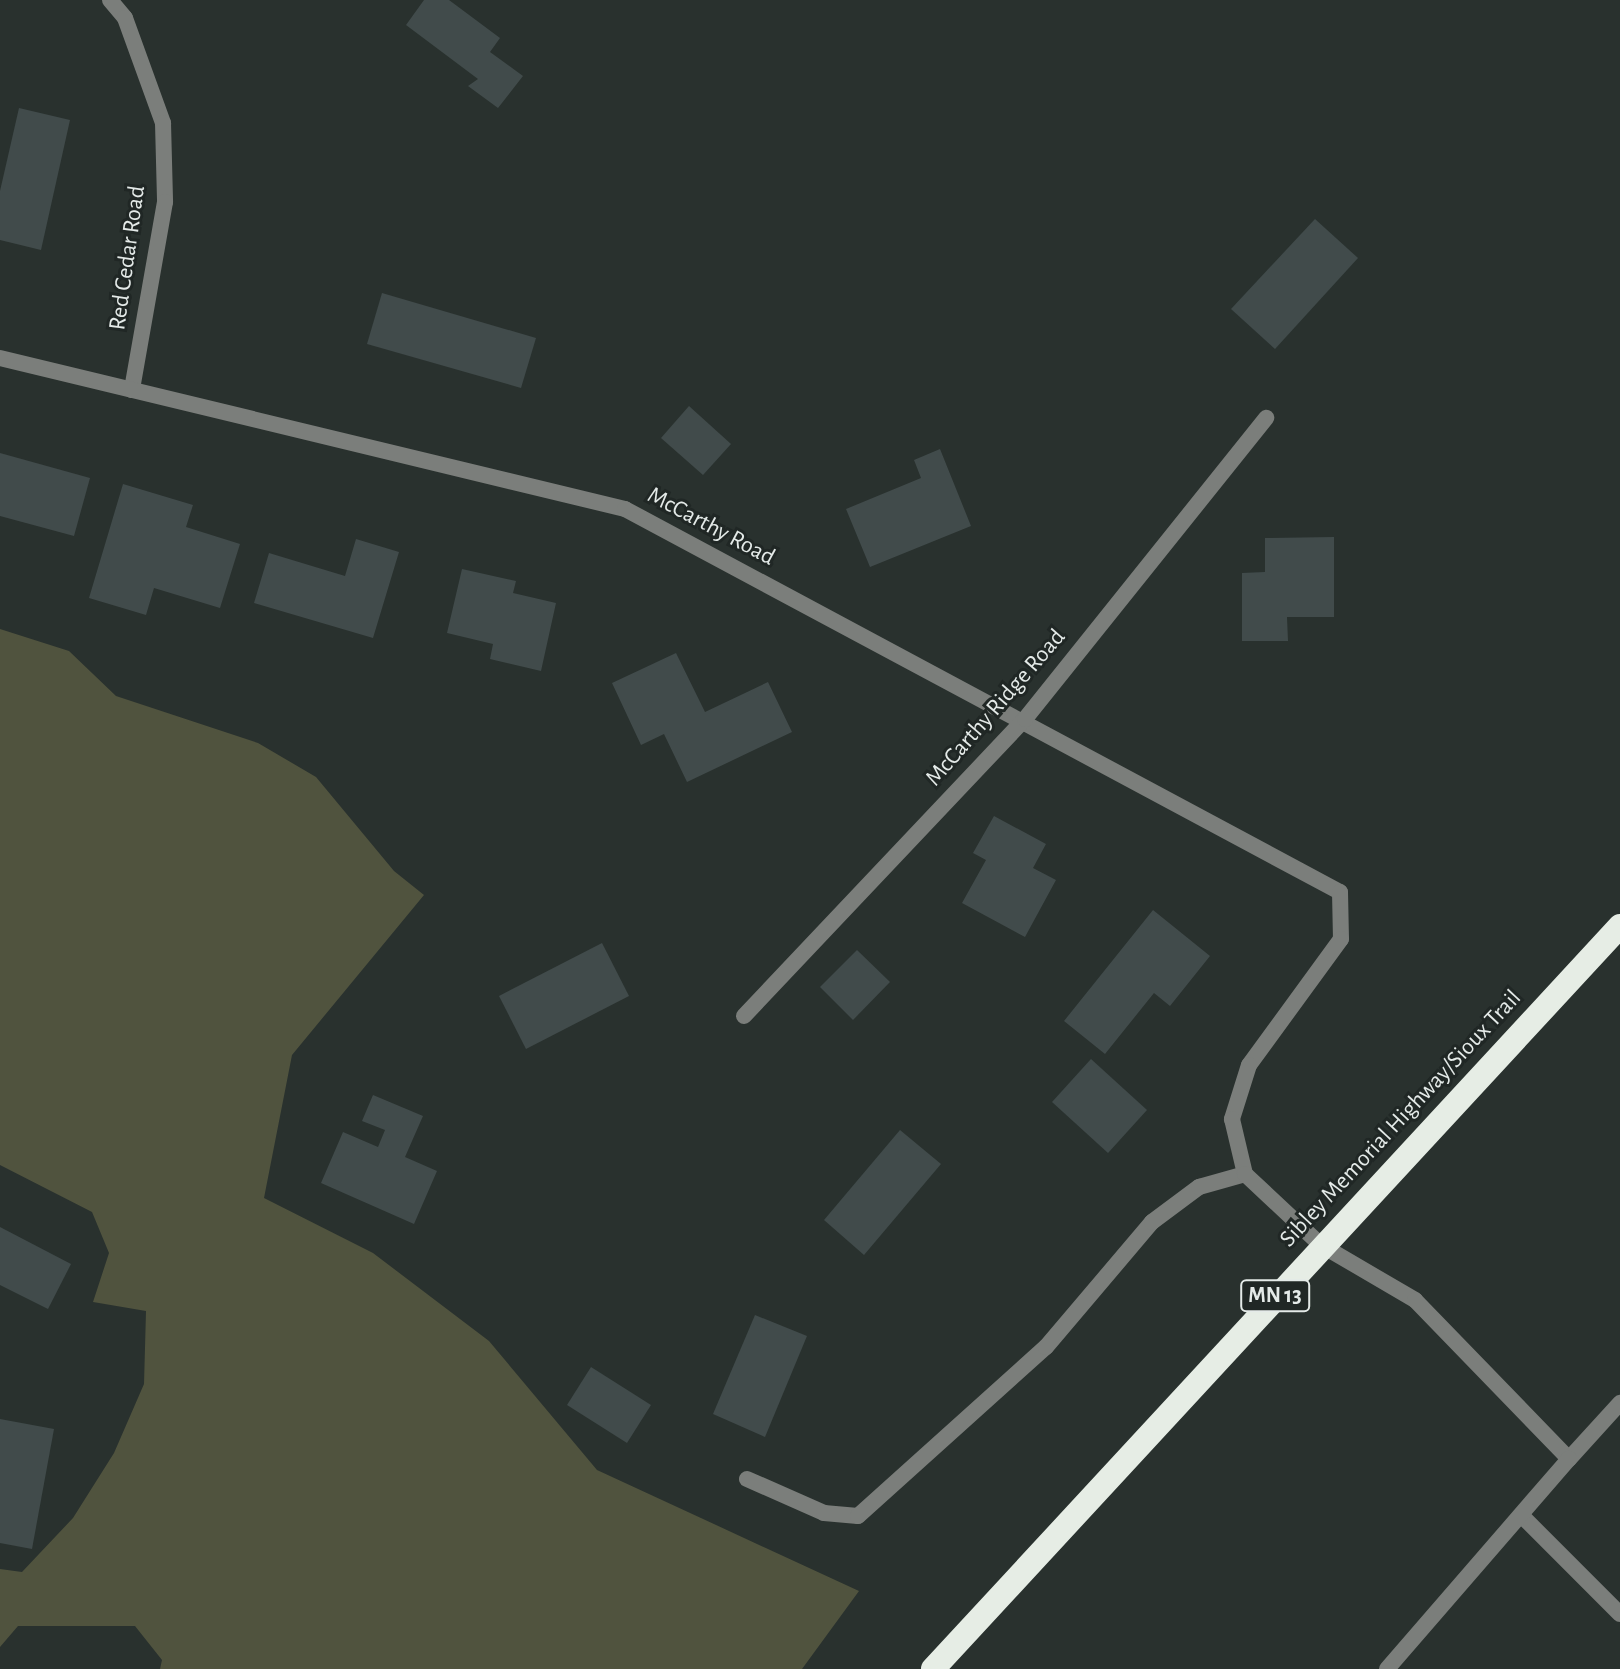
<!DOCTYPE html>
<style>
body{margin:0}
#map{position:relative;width:1620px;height:1669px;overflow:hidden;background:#29312e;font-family:"Alegreya Sans",sans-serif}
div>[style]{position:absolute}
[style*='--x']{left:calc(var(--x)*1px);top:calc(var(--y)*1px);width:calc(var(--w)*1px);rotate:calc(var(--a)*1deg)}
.green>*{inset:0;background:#50533e}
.building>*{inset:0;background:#414b4b}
.lane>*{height:16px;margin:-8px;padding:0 8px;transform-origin:8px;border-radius:8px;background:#7b7e7b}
.street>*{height:16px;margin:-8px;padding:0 8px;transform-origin:8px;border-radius:8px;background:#7b7e7b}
.highway>*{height:24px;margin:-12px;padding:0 12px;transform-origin:12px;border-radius:12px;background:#e6ede5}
span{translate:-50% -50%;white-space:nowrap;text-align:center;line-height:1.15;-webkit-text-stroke:6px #202725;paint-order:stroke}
.shield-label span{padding:2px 6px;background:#202725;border:2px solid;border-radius:6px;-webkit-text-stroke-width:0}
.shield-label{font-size:22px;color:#e4eae8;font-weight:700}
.street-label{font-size:24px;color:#e4eae8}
</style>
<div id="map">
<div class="green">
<div style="clip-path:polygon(0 629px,69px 651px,116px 696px,258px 743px,316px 777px,394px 871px,424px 895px,292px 1055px,264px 1198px,373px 1253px,489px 1341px,597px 1470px,859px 1591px,802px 1669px,160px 1669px,162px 1660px,135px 1626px,18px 1626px,0 1647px,0 1569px,22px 1572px,73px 1518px,114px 1453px,144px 1384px,146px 1311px,93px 1302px,109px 1253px,92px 1212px,0 1165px)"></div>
</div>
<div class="building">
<div style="clip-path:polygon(424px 0,449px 0,500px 38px,490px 52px,523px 76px,498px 108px,468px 86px,478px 79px,406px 25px)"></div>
<div style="clip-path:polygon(19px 108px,70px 120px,41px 250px,0 240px,0 191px)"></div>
<div style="clip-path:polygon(1315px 219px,1358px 258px,1275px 349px,1231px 309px)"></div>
<div style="clip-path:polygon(382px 293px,536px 338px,521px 388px,367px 344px)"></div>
<div style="clip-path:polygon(689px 406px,731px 444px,703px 475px,661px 438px)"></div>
<div style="clip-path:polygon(940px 449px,971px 526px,870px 567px,846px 509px,921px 478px,914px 460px)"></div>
<div style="clip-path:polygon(0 453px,90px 478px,74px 536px,0 516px)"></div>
<div style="clip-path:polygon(123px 484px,193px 505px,186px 527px,240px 544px,220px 608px,154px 588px,146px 615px,89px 598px)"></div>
<div style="clip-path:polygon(1334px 537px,1334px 617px,1287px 617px,1288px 641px,1242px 641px,1242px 573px,1265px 572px,1265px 538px)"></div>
<div style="clip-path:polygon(356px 539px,399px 552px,373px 638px,254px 603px,269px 553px,345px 576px)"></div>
<div style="clip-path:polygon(462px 569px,516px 581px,513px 593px,556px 603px,541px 671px,490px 659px,493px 644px,447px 633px)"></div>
<div style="clip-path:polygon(676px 653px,705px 712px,768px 682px,792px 732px,687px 782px,664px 734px,641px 745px,612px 683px)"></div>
<div style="clip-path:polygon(994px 816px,1046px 844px,1033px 868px,1056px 880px,1025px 937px,962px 903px,986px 860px,973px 853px)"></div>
<div style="clip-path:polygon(1153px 910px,1210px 956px,1170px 1006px,1154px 993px,1105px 1054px,1064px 1021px)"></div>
<div style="clip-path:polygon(602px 943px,629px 996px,526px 1049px,499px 996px)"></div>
<div style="clip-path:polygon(857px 950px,890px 982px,853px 1020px,820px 987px)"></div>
<div style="clip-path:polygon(1091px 1059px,1147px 1110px,1108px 1153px,1052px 1102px)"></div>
<div style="clip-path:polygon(373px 1095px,423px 1116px,405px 1157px,437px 1171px,414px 1224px,321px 1183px,343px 1132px,378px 1147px,385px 1130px,362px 1121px)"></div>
<div style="clip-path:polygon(900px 1130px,941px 1164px,864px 1255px,824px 1220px)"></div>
<div style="clip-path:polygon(0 1227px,71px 1264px,48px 1309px,0 1285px)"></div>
<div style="clip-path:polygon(755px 1315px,807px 1336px,765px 1437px,713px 1414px)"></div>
<div style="clip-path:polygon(591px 1367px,651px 1405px,627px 1443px,567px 1405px)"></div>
<div style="clip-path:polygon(0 1419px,54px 1429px,32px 1549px,0 1543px)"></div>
</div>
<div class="lane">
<div style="--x:1321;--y:1245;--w:109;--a:30.3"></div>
<div style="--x:1415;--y:1300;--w:221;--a:45.9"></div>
<div style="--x:1569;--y:1459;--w:76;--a:-47.7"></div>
<div style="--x:747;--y:1479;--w:84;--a:23.8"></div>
<div style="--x:824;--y:1513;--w:34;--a:5"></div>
<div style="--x:858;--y:1516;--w:253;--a:-42"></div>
<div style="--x:1046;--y:1347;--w:164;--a:-49.7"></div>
<div style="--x:1152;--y:1222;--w:59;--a:-36.7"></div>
<div style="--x:1199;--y:1187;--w:48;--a:-15.8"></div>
<div style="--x:1521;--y:1515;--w:140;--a:45"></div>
<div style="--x:1387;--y:1669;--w:278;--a:-49.1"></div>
</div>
<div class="street">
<div style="--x:110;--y:0;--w:23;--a:50"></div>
<div style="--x:125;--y:18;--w:112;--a:70.1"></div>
<div style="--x:163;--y:123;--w:79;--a:88.5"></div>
<div style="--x:165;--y:202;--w:191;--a:100"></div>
<div style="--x:0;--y:358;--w:643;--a:13.58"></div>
<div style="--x:625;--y:509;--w:811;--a:28.18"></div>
<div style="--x:1340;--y:892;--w:47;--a:88.8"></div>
<div style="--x:1341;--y:939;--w:156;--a:126.1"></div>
<div style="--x:1249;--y:1065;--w:57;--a:107.5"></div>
<div style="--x:1232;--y:1119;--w:57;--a:76.7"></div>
<div style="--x:1245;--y:1174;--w:104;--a:43.1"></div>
<div style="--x:744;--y:1016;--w:409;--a:-46.6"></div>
<div style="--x:1025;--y:719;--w:386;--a:-51.3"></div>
</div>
<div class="highway">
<div style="--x:933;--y:1669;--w:1012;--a:-47.24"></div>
</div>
<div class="shield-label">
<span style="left:1275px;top:1296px">MN 13</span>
</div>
<div class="street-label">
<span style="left:128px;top:258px;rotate:-82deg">Red Cedar Road</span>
<span style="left:711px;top:527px;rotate:28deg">McCarthy Road</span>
<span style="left:996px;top:708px;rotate:-49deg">McCarthy Ridge Road</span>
<span style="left:1401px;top:1119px;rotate:-47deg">Sibley Memorial Highway/Sioux Trail</span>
</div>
</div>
